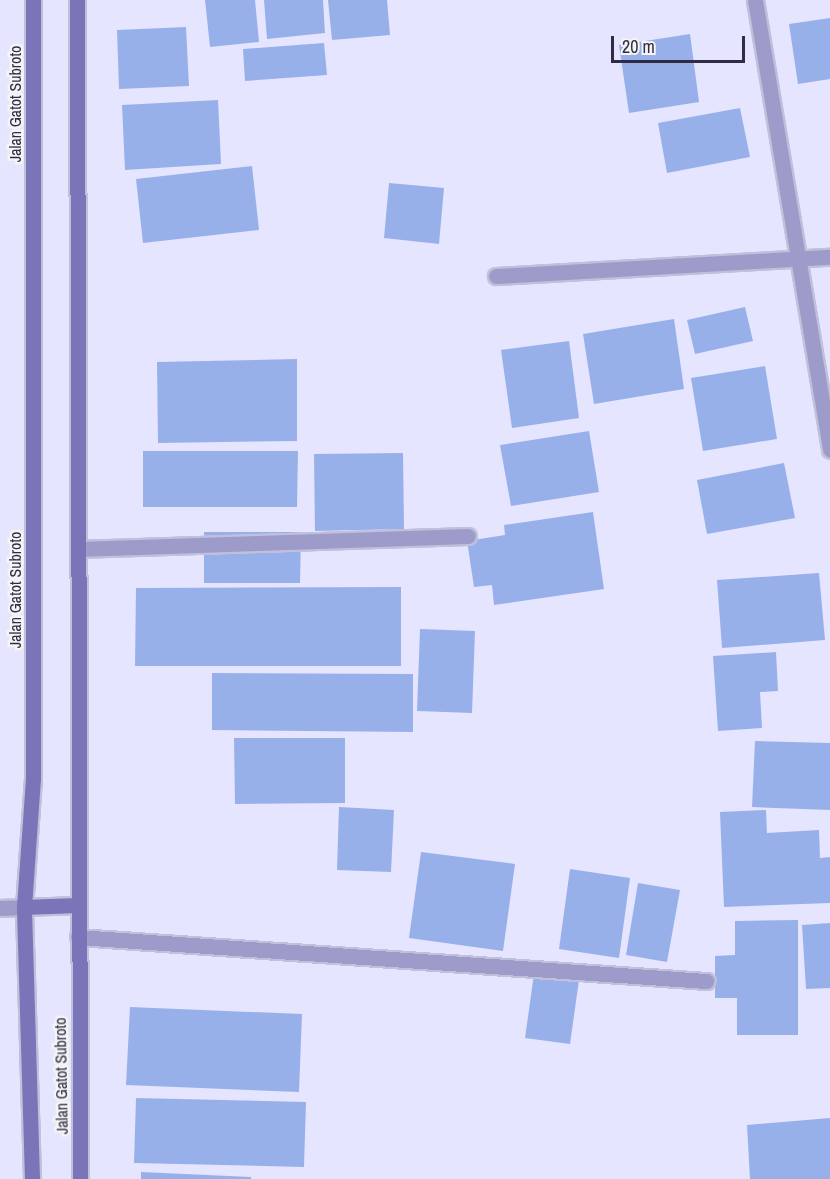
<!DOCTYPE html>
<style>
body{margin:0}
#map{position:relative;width:830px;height:1179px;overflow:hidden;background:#e5e5ff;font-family:"Archivo Narrow",sans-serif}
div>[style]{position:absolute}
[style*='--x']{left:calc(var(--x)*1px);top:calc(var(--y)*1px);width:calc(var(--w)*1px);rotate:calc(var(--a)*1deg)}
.building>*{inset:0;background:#98b0ea}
.roads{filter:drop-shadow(2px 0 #c1c0da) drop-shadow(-2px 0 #c1c0da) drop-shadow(0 2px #c1c0da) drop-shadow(0 -2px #c1c0da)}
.street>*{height:15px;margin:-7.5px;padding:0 7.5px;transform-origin:7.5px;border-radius:7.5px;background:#9d9bca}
.secondary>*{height:15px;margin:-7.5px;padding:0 7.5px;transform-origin:7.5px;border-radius:7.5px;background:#7a74b8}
span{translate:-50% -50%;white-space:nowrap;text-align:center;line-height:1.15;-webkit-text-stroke:5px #f5f5f5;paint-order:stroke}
.street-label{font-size:16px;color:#2f2d46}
.scale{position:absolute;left:611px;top:36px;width:134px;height:27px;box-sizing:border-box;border:3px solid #2f2d46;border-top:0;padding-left:8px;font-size:18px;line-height:21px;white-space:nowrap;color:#2f2d46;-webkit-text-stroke:4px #f5f5f5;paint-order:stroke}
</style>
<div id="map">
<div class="building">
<div style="clip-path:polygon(205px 0,255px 0,259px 42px,210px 47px)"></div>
<div style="clip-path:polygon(264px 0,323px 0,325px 33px,267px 39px)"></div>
<div style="clip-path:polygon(328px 0,387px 0,390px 35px,332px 40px)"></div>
<div style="clip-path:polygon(830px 18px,830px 79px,798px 84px,789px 24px)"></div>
<div style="clip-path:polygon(186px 27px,189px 86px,119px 89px,117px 30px)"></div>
<div style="clip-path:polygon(690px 34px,699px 102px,629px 113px,619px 45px)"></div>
<div style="clip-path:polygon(324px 43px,327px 75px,245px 81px,243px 49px)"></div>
<div style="clip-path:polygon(218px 100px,221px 164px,125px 170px,122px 105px)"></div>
<div style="clip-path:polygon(740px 108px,750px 157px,667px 173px,658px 123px)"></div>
<div style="clip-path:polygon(252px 166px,259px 230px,143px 243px,136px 179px)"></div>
<div style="clip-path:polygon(389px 183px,444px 188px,439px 244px,384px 238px)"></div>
<div style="clip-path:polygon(745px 307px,753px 341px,695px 354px,687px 320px)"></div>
<div style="clip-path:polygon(674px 319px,684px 389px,594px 404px,583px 334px)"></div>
<div style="clip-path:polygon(569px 341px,579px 418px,512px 428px,501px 350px)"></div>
<div style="clip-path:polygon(297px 359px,297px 441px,158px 443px,157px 362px)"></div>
<div style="clip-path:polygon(765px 366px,777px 439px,703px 451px,691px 378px)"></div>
<div style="clip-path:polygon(589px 431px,599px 492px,511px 506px,500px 445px)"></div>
<div style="clip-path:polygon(143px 451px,298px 451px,297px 507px,143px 507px)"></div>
<div style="clip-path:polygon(403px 453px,404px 529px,315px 531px,314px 454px)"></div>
<div style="clip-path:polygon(784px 463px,795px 518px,707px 534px,697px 480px)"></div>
<div style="clip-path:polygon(593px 512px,604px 589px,494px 605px,492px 585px,474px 587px,467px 541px,505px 535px,504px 525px)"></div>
<div style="clip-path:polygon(204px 532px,301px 532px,300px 583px,204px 583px)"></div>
<div style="clip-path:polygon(819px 573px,825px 640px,722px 648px,717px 580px)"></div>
<div style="clip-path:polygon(401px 587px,401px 666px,135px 666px,136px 588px)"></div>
<div style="clip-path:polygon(420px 629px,475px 631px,472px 713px,417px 711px)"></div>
<div style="clip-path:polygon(776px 652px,778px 691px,760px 692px,762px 728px,718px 731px,713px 656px)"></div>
<div style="clip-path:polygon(212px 673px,413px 674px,413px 732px,212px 730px)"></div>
<div style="clip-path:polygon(234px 738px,345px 738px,345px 803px,235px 804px)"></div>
<div style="clip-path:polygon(755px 741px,830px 743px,830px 810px,752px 807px)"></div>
<div style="clip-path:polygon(339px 807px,394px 810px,391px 872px,337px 870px)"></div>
<div style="clip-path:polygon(766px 810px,767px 833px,819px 830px,820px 858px,830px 857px,830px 903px,724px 907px,720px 812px)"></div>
<div style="clip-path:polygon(421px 852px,515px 864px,503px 951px,409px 938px)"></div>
<div style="clip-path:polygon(570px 869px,630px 878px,619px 958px,559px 949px)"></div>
<div style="clip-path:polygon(638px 883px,680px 890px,667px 962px,626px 955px)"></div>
<div style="clip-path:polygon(798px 920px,798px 1035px,737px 1035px,737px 998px,715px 998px,715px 956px,735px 955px,735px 921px)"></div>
<div style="clip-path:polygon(830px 923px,830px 988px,806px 989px,802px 925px)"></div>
<div style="clip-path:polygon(534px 974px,579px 980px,570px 1044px,525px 1038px)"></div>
<div style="clip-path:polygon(130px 1007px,302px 1014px,299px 1092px,126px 1085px)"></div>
<div style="clip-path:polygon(136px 1098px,306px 1102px,304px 1167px,134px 1163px)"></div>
<div style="clip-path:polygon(830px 1118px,830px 1179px,750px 1179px,747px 1125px)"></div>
<div style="clip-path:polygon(141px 1172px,251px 1177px,251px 1179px,141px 1179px)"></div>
</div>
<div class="roads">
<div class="street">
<div style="--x:755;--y:0;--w:456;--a:80.5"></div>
<div style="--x:496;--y:276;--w:335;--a:-3.3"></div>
<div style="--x:78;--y:549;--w:390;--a:-1.9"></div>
<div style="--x:0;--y:908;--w:24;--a:-2"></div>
<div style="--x:78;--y:937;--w:630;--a:4.01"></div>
</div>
<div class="secondary">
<div style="--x:77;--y:0;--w:1179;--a:89.85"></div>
<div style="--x:24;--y:907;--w:53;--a:-2.2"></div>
<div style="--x:32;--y:1179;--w:272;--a:-91.7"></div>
<div style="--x:24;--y:907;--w:129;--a:-86"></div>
<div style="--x:33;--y:778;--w:778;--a:-90"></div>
</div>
</div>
<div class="street-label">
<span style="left:15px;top:104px;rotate:-90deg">Jalan Gatot Subroto</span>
<span style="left:15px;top:590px;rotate:-90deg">Jalan Gatot Subroto</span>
<span style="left:61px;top:1076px;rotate:-91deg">Jalan Gatot Subroto</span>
</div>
<div class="scale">20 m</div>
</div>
